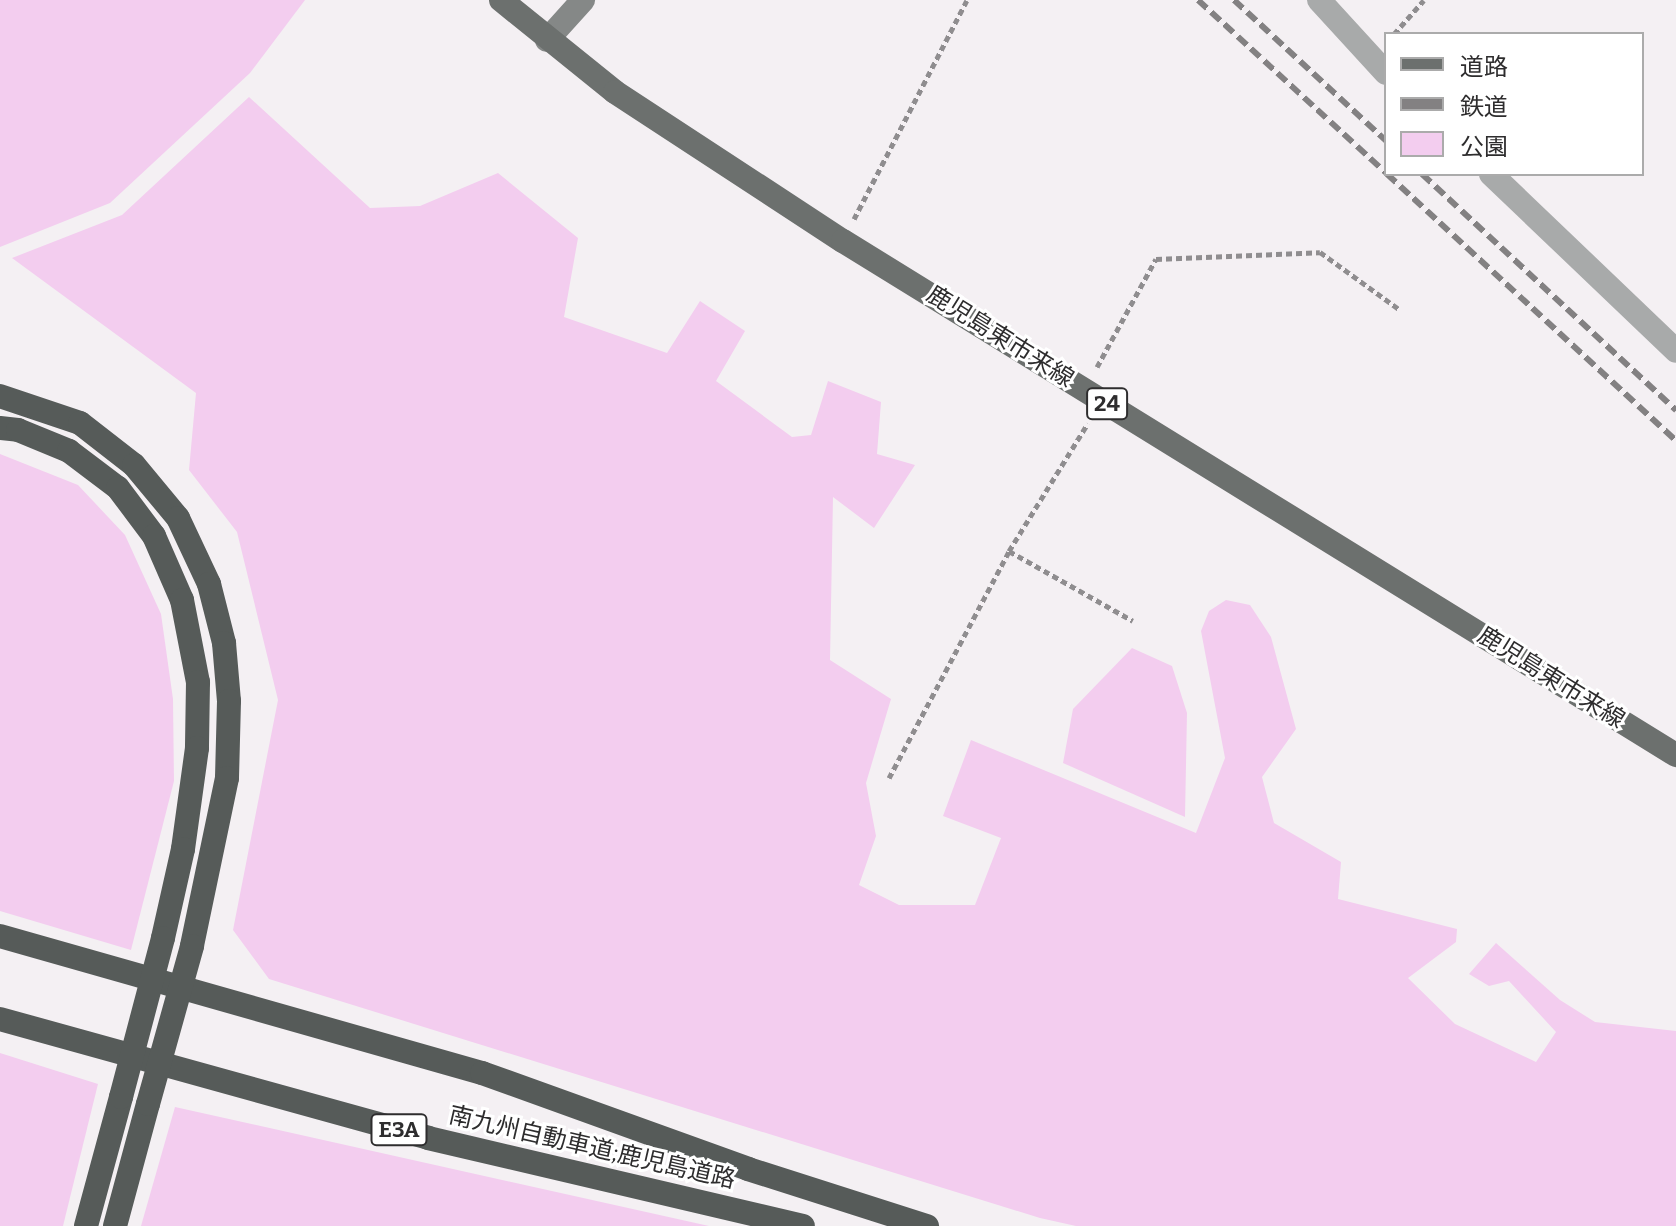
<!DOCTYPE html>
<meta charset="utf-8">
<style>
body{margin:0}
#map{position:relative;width:1676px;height:1226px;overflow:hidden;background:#f4f0f3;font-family:Bitter,"Noto Sans JP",serif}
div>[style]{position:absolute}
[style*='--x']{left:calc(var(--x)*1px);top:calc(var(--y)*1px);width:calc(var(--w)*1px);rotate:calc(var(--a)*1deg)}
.green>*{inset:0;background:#f3cdef}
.path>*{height:5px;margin-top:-2.5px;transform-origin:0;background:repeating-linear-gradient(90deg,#8f8d8f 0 6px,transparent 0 10px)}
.street>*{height:24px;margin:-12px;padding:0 12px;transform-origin:12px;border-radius:12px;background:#a8aaaa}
.secondary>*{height:24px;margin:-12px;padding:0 12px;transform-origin:12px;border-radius:12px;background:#858887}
.primary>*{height:24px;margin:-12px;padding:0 12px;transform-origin:12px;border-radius:12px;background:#6c706e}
.highway>*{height:24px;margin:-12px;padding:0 12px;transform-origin:12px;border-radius:12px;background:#565b59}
.rail>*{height:6px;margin-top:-3px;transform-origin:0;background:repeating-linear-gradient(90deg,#838182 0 12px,transparent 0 18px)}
.highway-bridge>*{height:24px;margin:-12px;padding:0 12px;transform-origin:12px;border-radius:12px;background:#565b59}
span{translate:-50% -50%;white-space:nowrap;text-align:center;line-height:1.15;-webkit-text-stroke:6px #fff;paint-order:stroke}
.shield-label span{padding:2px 6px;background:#fff;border:2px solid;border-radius:6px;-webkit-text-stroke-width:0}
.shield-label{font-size:22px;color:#2e2d2e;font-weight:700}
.street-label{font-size:24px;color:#2e2d2e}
.legend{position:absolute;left:1384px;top:32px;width:260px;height:144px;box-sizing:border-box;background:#fff;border:2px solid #ababab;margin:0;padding:10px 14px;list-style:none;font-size:24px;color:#2e2d2e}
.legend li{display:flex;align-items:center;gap:16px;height:40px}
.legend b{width:40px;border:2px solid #ababab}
</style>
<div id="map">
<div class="green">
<div style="clip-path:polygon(0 0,305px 0,250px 73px,110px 203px,0 247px)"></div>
<div style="clip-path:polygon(249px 97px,370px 208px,420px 206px,498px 173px,578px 238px,564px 317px,667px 353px,700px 301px,745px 331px,716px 381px,792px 437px,811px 435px,828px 381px,881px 402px,877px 454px,915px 465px,874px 528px,833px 497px,830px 660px,891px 699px,866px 783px,876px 836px,859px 885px,899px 905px,975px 905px,1001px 838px,943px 816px,971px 740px,1196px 833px,1225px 758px,1201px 631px,1209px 611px,1226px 600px,1250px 605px,1271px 637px,1296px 729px,1262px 777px,1274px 823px,1341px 862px,1338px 899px,1457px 929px,1456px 942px,1408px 978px,1455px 1024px,1536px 1062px,1556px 1032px,1509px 981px,1489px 986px,1469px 974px,1496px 943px,1560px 1000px,1595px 1022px,1676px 1031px,1676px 1226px,1076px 1226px,1040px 1218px,269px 979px,233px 930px,278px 700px,237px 532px,189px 470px,196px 393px,12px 258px,122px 215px)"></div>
<div style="clip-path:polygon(0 454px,78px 485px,125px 535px,161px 614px,173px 699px,174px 781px,131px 950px,0 911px)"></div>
<div style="clip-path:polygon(1132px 648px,1172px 666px,1187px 713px,1185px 817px,1063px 763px,1073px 709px)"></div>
<div style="clip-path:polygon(0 1053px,98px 1084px,63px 1226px,0 1226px)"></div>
<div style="clip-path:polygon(175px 1107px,709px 1226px,141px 1226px)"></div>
</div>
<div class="path">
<div style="--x:1394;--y:34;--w:45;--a:-48.6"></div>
<div style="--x:854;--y:219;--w:246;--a:-62.7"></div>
<div style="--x:1097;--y:367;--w:123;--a:-61.4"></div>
<div style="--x:1156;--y:259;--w:164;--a:-2.4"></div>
<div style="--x:1320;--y:252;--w:99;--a:35.9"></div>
<div style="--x:1009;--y:551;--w:142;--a:29.4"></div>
<div style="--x:889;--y:778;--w:257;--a:-62.1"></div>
<div style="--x:1009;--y:551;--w:150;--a:-58.3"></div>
</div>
<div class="street">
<div style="--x:1319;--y:0;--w:99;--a:47.5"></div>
<div style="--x:1491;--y:174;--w:256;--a:43.7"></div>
</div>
<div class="secondary">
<div style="--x:547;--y:40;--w:54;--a:-48"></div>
</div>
<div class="primary">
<div style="--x:501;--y:0;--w:146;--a:38.9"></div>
<div style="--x:615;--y:92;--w:272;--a:33.2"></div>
<div style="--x:843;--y:241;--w:979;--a:31.68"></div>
</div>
<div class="highway">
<div style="--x:0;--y:396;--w:84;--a:18.6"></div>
<div style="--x:80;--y:423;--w:68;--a:37.9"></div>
<div style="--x:134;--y:465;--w:69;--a:50.3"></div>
<div style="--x:178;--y:518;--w:73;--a:64.8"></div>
<div style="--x:209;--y:584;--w:61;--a:75.7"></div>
<div style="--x:224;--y:643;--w:58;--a:85.1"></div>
<div style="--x:229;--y:701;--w:77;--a:91.5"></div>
<div style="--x:227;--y:778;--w:172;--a:101.8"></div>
<div style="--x:0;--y:428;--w:18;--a:6"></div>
<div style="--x:18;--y:430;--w:55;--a:22.4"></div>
<div style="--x:69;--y:451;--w:61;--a:37.1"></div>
<div style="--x:118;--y:488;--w:60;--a:53.1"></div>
<div style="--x:154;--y:536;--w:70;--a:66.4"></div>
<div style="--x:182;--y:600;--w:84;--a:79"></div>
<div style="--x:198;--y:682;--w:66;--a:90.9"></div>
<div style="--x:197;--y:748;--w:102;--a:97.9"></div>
<div style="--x:183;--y:849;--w:91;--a:102.7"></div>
<div style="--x:0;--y:936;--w:501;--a:15.87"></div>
<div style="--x:482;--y:1073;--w:283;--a:19.8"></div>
<div style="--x:748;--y:1169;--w:188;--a:17.7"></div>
<div style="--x:0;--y:1019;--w:444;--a:15.5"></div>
<div style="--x:428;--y:1138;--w:385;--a:13.2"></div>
<div style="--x:86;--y:1226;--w:134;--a:-74.8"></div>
<div style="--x:115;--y:1226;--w:126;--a:-74.9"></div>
</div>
<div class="rail">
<div style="--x:1198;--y:0;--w:255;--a:42.6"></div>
<div style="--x:1234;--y:0;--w:207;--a:42.8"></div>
<div style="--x:1387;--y:174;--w:393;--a:42.7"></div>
<div style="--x:1422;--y:174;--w:347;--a:42.9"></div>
</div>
<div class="highway-bridge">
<div style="--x:121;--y:1097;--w:164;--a:-75.2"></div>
<div style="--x:148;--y:1104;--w:164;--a:-74.4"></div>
</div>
<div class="shield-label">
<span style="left:1107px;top:404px">24</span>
<span style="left:399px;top:1130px">E3A</span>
</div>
<div class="street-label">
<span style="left:1000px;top:337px;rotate:32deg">鹿児島東市来線</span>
<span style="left:1551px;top:678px;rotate:32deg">鹿児島東市来線</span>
<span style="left:592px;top:1148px;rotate:13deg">南九州自動車道;鹿児島道路</span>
</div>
<ul class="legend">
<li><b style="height:10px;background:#6c706e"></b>道路</li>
<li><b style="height:10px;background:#838182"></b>鉄道</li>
<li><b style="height:22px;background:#f3cdef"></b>公園</li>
</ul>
</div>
